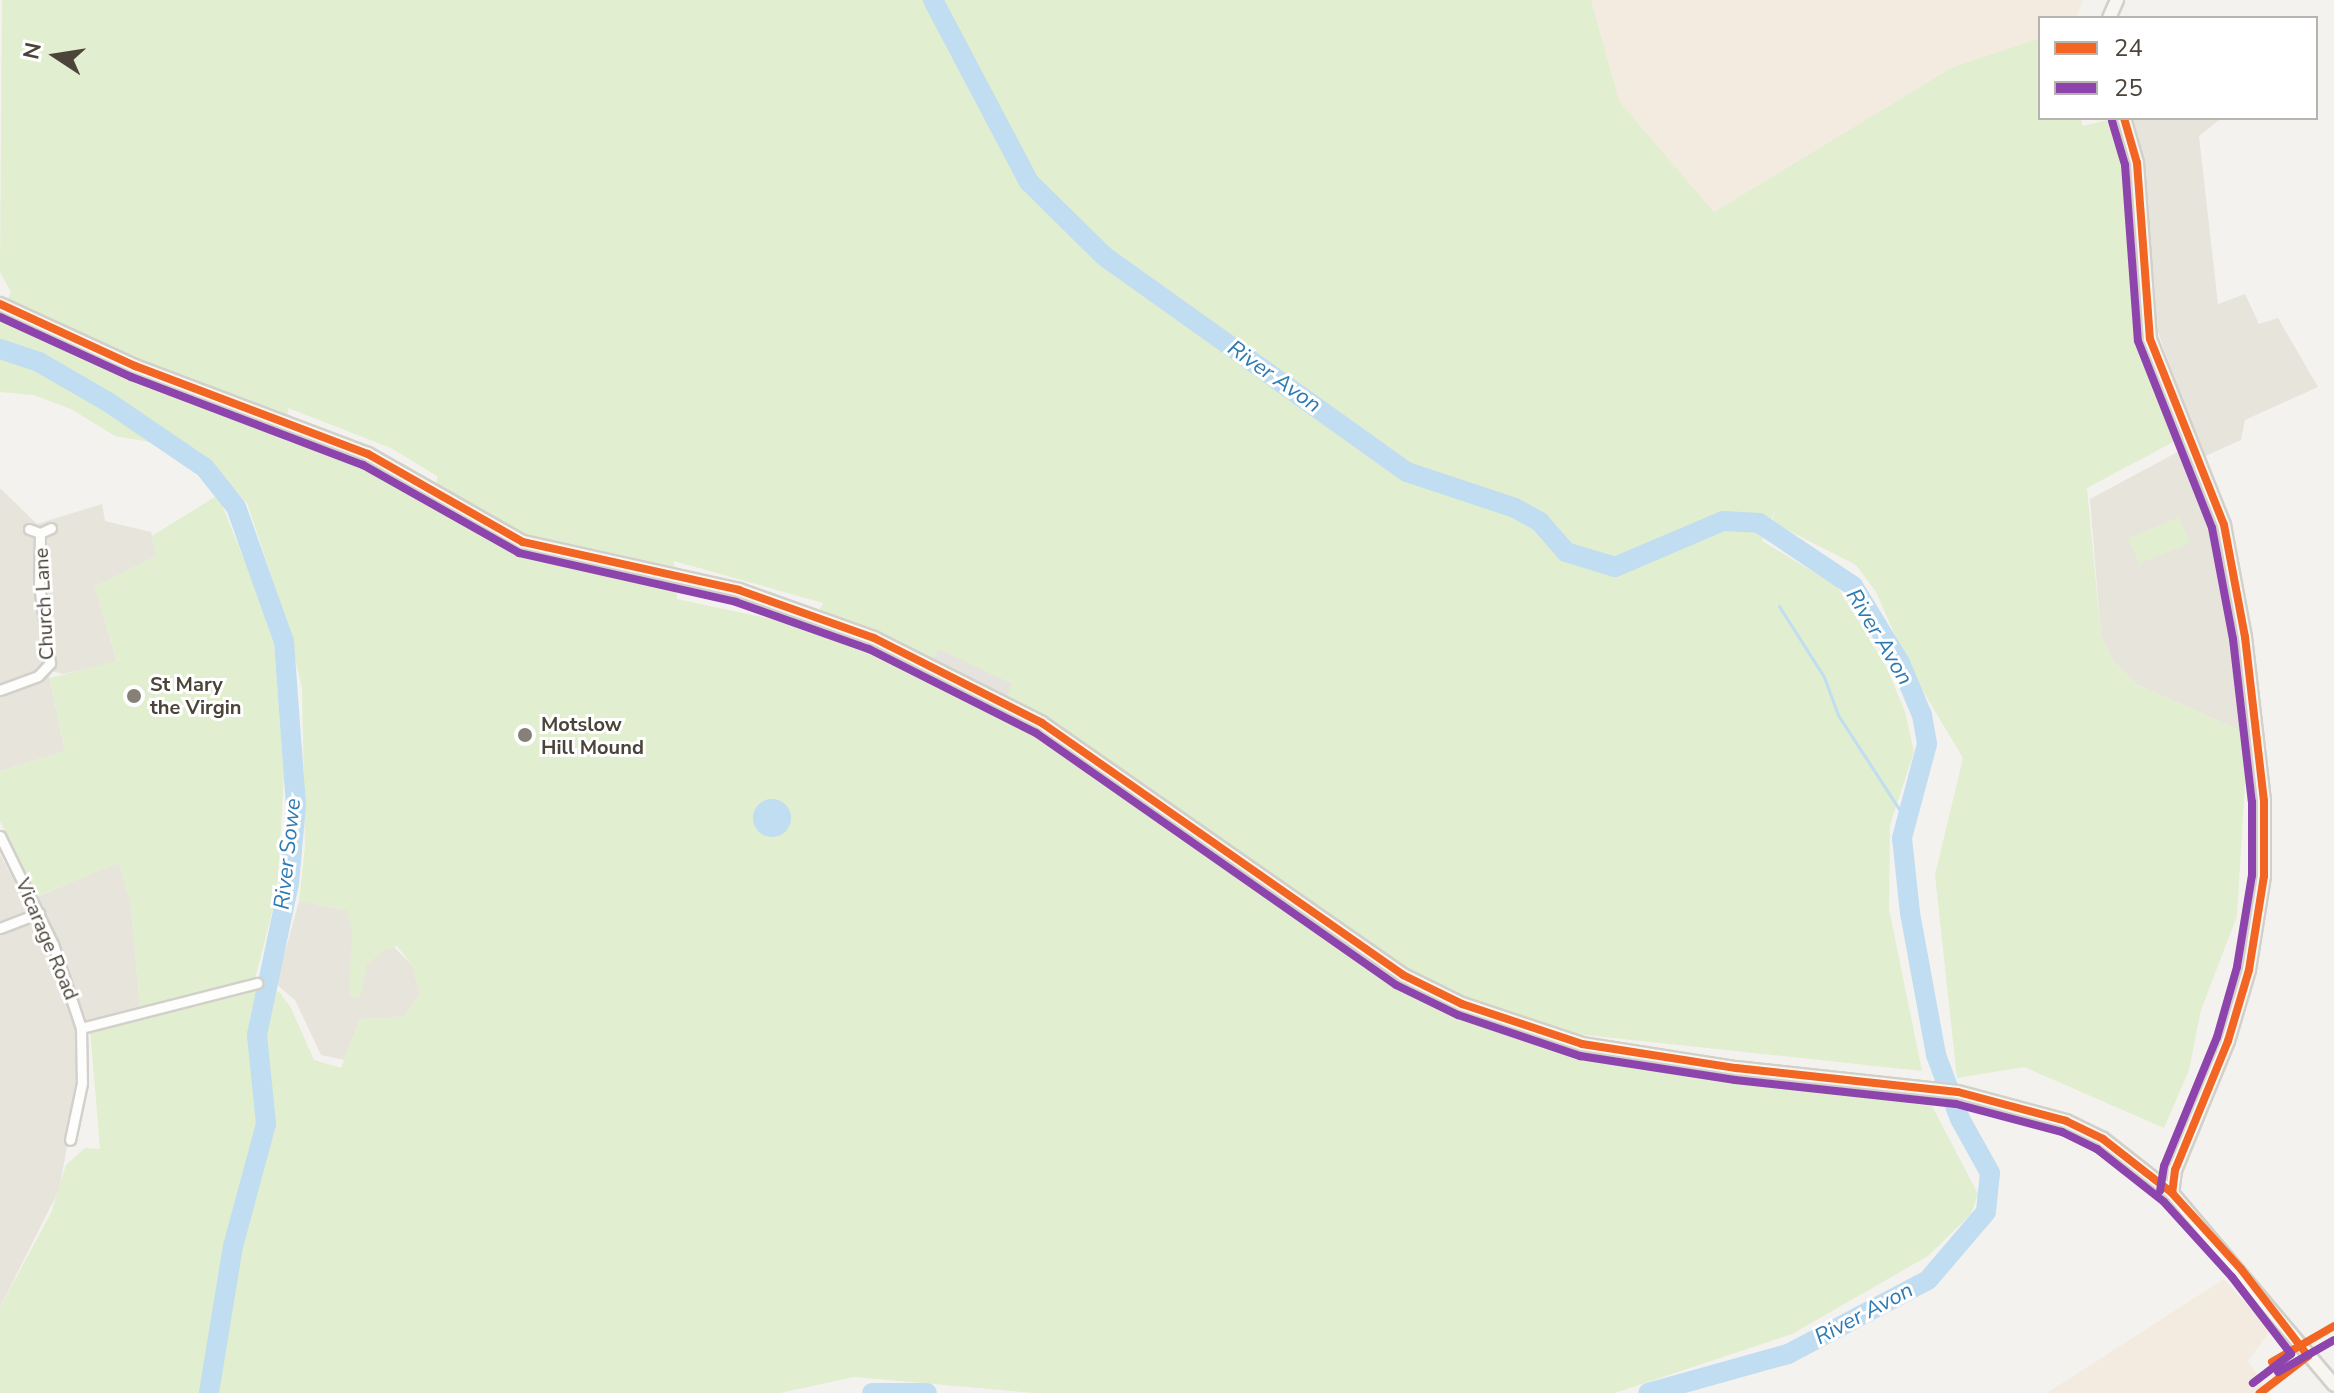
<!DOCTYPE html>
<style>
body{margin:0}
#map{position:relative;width:2334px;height:1393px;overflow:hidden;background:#f4f2ee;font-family:"Nunito Sans",sans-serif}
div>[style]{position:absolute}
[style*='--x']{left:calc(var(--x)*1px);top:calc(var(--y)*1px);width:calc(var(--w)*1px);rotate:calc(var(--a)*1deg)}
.residential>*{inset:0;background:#e7e4dc}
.commercial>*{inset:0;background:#f3ebdf}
.green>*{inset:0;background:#e1eecf}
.parking>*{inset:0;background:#e6e3df}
.water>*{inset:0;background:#c0ddf1}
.round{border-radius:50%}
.stream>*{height:3px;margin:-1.5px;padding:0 1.5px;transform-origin:1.5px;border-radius:1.5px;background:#c0ddf1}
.river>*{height:20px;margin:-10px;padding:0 10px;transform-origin:10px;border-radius:10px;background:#c0ddf1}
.roads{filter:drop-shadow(2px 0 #d2d0cb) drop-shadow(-2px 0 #d2d0cb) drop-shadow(0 2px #d2d0cb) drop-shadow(0 -2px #d2d0cb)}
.street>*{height:9px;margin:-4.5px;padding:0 4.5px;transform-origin:4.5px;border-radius:4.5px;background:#fdfdfc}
.secondary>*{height:12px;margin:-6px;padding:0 6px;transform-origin:6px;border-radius:6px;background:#f7f6f1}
.bus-1>*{height:8px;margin:-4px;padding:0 4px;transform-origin:4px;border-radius:4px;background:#f26522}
.bus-2>*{height:8px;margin:-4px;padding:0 4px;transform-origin:4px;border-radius:4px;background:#8e44ad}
.dots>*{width:22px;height:22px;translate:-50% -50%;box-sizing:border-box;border:4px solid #fff;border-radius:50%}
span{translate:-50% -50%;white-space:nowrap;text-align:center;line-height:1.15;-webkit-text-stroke:6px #fff;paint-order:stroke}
.street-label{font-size:20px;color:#4b4439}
.poi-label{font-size:20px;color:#4b4439;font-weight:700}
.left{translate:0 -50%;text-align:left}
.water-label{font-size:22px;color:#2e7ab2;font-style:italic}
.legend{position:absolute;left:2038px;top:16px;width:280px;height:104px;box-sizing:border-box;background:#fff;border:2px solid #b7b4b0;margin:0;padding:10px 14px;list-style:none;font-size:24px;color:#4b4439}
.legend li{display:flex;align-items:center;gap:16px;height:40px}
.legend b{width:40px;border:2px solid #b7b4b0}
.north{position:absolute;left:16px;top:16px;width:80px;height:80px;-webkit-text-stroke:6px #fff;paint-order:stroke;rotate:282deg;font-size:22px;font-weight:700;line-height:32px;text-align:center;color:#4b4439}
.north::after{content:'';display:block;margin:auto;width:28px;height:36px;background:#4b4439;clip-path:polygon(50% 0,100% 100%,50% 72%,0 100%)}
</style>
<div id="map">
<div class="residential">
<div style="clip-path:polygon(2132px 118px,2222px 118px,2199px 136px,2218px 304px,2245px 294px,2259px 324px,2278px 318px,2318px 387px,2245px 420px,2241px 440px,2203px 457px,2155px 324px,2142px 159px)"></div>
<div style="clip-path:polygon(2183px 449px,2208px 496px,2222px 547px,2248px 734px,2136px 684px,2113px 661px,2101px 636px,2090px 499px)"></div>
<div style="clip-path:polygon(0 488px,37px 524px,102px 504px,105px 521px,151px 532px,157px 556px,95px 587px,117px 662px,63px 674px,48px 670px,65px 751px,0 771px)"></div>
<div style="clip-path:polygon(0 854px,25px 902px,119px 862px,131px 905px,140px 1009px,88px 1020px,81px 1028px,84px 1054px,59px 1190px,0 1307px)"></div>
<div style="clip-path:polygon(299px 901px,358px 912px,412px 965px,420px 993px,406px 1016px,360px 1019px,344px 1060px,321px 1055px,295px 1000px,276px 984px)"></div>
</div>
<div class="commercial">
<div style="clip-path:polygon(1591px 0,2083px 0,2076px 18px,2040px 18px,2040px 38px,1953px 67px,1714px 212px,1619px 101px)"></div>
<div style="clip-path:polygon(2224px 1279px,2270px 1331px,2248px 1361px,2269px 1393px,2047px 1393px)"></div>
</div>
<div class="green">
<div style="clip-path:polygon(evenodd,2px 0,1591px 0,1619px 101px,1714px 212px,1953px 67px,2040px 38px,2040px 118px,2080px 118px,2083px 126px,2115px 118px,2130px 165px,2138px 333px,2177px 440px,2087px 488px,2101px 636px,2113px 661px,2136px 684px,2248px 734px,2237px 916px,2201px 1010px,2189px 1070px,2164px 1128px,2024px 1067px,1957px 1078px,1935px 875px,1963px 758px,1911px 671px,1876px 592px,1856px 565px,1772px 522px,1777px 507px,1762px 541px,1837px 586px,1886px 666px,1905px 712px,1914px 752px,1890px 825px,1889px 909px,1922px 1071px,1529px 1029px,1517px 1037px,1639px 1069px,1932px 1106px,1978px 1194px,1971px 1214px,1928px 1256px,1792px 1334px,1615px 1393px,1034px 1393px,854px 1377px,780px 1393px,0 1393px,0 1307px,51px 1213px,66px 1165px,85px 1148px,100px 1149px,90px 1029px,261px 984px,279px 992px,290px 1006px,314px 1060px,341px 1068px,360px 1019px,406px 1016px,420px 993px,412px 965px,397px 946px,383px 951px,367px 965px,360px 998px,349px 996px,352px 931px,347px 910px,299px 901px,305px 847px,302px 688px,285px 617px,247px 503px,197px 450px,115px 436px,71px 409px,34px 395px,0 392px,0 317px,11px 292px,0 272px,2px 0,288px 408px,391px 448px,437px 476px,436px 504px,333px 455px,286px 441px,288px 408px,2px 0,674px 561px,823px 603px,823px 604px,808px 627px,677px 599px,674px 561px)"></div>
<div style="clip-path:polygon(218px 495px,273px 631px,284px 776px,277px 893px,255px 979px,140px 1009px,131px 905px,119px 863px,38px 896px,0 821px,0 771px,65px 751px,50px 678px,117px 661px,95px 587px,157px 556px,152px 536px)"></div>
<div style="clip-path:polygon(2179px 517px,2190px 543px,2139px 564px,2128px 538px)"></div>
</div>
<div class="parking">
<div style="clip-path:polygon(939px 649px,1012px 684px,1006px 697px,932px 661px)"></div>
</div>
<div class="water">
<div class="round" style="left:753px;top:799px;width:38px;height:38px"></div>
</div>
<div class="stream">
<div style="--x:1779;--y:606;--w:84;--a:57.6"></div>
<div style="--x:1824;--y:677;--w:40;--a:69.8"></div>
<div style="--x:1838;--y:715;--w:123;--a:57"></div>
</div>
<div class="river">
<div style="--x:933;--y:0;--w:206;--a:62.2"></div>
<div style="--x:1029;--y:182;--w:105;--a:44.6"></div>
<div style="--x:1104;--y:256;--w:372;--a:35.5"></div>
<div style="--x:1407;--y:472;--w:114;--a:18.4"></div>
<div style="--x:1515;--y:508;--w:29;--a:29"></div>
<div style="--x:1540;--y:522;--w:40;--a:49"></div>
<div style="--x:1566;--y:552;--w:51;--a:17"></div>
<div style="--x:1615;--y:567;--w:117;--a:-23.1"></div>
<div style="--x:1723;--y:521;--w:36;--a:3"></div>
<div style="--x:1759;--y:523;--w:113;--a:33.8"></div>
<div style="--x:1853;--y:586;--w:90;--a:58.6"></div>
<div style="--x:1900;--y:663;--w:56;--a:67.1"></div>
<div style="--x:1922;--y:715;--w:29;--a:80"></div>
<div style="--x:1927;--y:744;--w:97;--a:104.9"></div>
<div style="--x:1902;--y:838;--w:75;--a:83.9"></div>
<div style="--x:1910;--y:913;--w:144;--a:79.6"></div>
<div style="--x:1936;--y:1055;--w:68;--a:69.4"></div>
<div style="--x:1960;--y:1119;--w:62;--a:60.9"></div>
<div style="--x:1990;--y:1173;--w:39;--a:96"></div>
<div style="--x:1986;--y:1212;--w:89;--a:130.5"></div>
<div style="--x:1928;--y:1280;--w:158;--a:152.1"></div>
<div style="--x:1788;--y:1354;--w:145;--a:164.4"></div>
<div style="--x:0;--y:349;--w:41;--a:18.4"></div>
<div style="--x:39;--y:362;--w:80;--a:30.1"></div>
<div style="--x:108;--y:402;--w:117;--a:34.2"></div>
<div style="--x:205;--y:468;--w:50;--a:51.5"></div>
<div style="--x:236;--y:507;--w:143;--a:70.4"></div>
<div style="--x:284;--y:642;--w:163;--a:85.8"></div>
<div style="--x:296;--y:805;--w:78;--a:95.1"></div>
<div style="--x:289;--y:883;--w:155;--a:101.9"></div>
<div style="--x:257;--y:1035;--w:89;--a:84.2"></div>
<div style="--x:266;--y:1124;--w:126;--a:105.1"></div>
<div style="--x:233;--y:1246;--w:149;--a:99.3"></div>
<div style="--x:872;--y:1393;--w:55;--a:0"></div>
</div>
<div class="roads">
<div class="street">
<div style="--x:29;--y:529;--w:12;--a:20"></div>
<div style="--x:40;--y:533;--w:12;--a:-24"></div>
<div style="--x:0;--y:690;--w:40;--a:-20.2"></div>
<div style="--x:38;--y:676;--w:18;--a:-47"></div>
<div style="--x:50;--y:663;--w:79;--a:-98"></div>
<div style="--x:39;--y:585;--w:52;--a:-88.9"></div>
<div style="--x:0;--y:836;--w:120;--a:63.9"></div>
<div style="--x:53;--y:944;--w:89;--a:71.6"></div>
<div style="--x:81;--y:1028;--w:55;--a:89"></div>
<div style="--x:82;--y:1083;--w:58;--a:101.9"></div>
<div style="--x:0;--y:928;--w:42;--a:-21"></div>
<div style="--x:81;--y:1028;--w:182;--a:-14.3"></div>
</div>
<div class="secondary">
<div style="--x:2109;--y:18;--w:20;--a:-66"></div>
<div style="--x:2124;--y:118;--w:47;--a:73.9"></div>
<div style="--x:2137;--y:163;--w:176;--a:85.8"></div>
<div style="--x:2150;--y:339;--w:200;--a:68.3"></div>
<div style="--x:2224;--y:525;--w:114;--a:79.4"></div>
<div style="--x:2245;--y:637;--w:165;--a:83.4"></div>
<div style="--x:2264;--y:801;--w:75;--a:90"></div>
<div style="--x:2264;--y:876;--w:95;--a:99.1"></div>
<div style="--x:2249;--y:970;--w:74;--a:106.5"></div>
<div style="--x:2228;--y:1041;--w:139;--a:112.3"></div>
<div style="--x:2175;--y:1170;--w:23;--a:97"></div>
<div style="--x:0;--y:304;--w:149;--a:24.7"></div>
<div style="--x:135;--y:366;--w:249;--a:20.7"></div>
<div style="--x:368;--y:454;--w:178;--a:29.6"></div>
<div style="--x:523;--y:542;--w:221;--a:12.5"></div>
<div style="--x:739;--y:590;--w:143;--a:19.6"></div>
<div style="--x:874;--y:638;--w:188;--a:26.8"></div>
<div style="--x:1042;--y:723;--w:440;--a:34.9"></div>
<div style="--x:1403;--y:975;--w:66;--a:26.2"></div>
<div style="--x:1462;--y:1004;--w:126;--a:18.4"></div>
<div style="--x:1582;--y:1044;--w:156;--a:8.9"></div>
<div style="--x:1736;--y:1068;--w:223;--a:6.2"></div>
<div style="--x:1958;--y:1092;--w:112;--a:15"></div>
<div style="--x:2066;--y:1121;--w:41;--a:25.9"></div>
<div style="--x:2103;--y:1139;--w:88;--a:38"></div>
<div style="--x:2172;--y:1193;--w:251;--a:49.8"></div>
</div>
</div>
<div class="bus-1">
<div style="--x:2124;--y:118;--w:47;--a:73.9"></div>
<div style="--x:2137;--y:163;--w:176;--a:85.8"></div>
<div style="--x:2150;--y:339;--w:200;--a:68.3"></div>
<div style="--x:2224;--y:525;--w:114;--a:79.4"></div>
<div style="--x:2245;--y:637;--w:165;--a:83.4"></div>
<div style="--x:2264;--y:801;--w:75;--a:90"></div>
<div style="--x:2264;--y:876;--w:95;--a:99.1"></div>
<div style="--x:2249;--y:970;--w:74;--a:106.5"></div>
<div style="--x:2228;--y:1041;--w:139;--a:112.3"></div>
<div style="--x:2175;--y:1170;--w:23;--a:97"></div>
<div style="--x:0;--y:304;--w:149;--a:24.7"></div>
<div style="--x:135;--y:366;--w:249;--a:20.7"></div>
<div style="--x:368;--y:454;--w:178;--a:29.6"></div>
<div style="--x:523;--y:542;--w:221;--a:12.5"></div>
<div style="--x:739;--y:590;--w:143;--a:19.6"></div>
<div style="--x:874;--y:638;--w:188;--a:26.8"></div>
<div style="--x:1042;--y:723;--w:440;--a:34.9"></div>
<div style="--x:1403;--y:975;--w:66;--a:26.2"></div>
<div style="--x:1462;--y:1004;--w:126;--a:18.4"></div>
<div style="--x:1582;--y:1044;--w:156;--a:8.9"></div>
<div style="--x:1736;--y:1068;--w:223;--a:6.2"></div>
<div style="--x:1958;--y:1092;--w:112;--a:15"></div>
<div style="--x:2066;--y:1121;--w:41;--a:25.9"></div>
<div style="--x:2103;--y:1139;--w:88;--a:38"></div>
<div style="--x:2172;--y:1193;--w:103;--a:47.8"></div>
<div style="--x:2241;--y:1269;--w:110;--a:52.4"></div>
<div style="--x:2308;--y:1356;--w:61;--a:142.4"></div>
<div style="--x:2272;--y:1362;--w:72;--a:-30.1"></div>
</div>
<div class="bus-2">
<div style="--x:2112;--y:121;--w:46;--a:73.5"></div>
<div style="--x:2125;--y:165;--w:176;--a:85.8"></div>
<div style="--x:2138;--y:341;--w:201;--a:68.4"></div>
<div style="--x:2212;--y:528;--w:113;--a:79.3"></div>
<div style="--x:2233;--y:639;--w:164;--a:83.4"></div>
<div style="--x:2252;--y:802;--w:73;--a:90"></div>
<div style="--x:2252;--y:875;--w:93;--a:99.3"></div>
<div style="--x:2237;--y:967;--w:73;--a:105.9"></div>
<div style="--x:2217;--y:1037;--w:139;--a:112.3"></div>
<div style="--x:2164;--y:1166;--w:25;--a:99"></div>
<div style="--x:0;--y:317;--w:144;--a:24.6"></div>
<div style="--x:131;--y:377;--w:248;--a:20.8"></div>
<div style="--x:363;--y:465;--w:179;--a:29.4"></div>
<div style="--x:519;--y:553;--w:222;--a:12.7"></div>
<div style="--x:736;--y:602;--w:141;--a:19.5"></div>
<div style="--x:869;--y:649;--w:187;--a:26.7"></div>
<div style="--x:1036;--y:733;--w:439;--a:35"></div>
<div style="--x:1396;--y:985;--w:69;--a:25.8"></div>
<div style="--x:1458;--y:1015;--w:129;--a:18.6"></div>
<div style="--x:1580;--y:1056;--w:157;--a:8.8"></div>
<div style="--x:1735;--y:1080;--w:222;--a:6.2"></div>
<div style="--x:1956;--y:1104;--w:110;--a:14.8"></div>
<div style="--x:2062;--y:1132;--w:39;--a:26"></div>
<div style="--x:2097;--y:1149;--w:85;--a:38.3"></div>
<div style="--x:2164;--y:1202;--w:101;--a:47.8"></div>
<div style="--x:2232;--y:1277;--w:97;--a:52.5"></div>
<div style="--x:2291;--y:1354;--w:48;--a:142.7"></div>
<div style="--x:2278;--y:1372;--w:64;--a:-29.7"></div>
</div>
<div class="dots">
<div style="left:134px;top:696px;background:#868178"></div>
<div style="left:525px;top:735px;background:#868178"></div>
</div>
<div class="street-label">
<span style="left:44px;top:604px;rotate:-93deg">Church Lane</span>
<span style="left:47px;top:939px;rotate:67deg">Vicarage Road</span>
</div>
<div class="poi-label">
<span class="left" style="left:150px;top:696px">St Mary<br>the Virgin</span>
<span class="left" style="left:541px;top:736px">Motslow<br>Hill Mound</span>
</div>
<div class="water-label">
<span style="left:1274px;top:377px;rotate:35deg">River Avon</span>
<span style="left:1879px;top:637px;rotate:59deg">River Avon</span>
<span style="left:288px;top:854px;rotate:-84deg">River Sowe</span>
<span style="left:1864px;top:1314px;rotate:-28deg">River Avon</span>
</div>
<ul class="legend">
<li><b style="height:10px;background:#f26522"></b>24</li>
<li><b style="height:10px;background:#8e44ad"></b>25</li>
</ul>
<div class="north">N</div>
</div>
